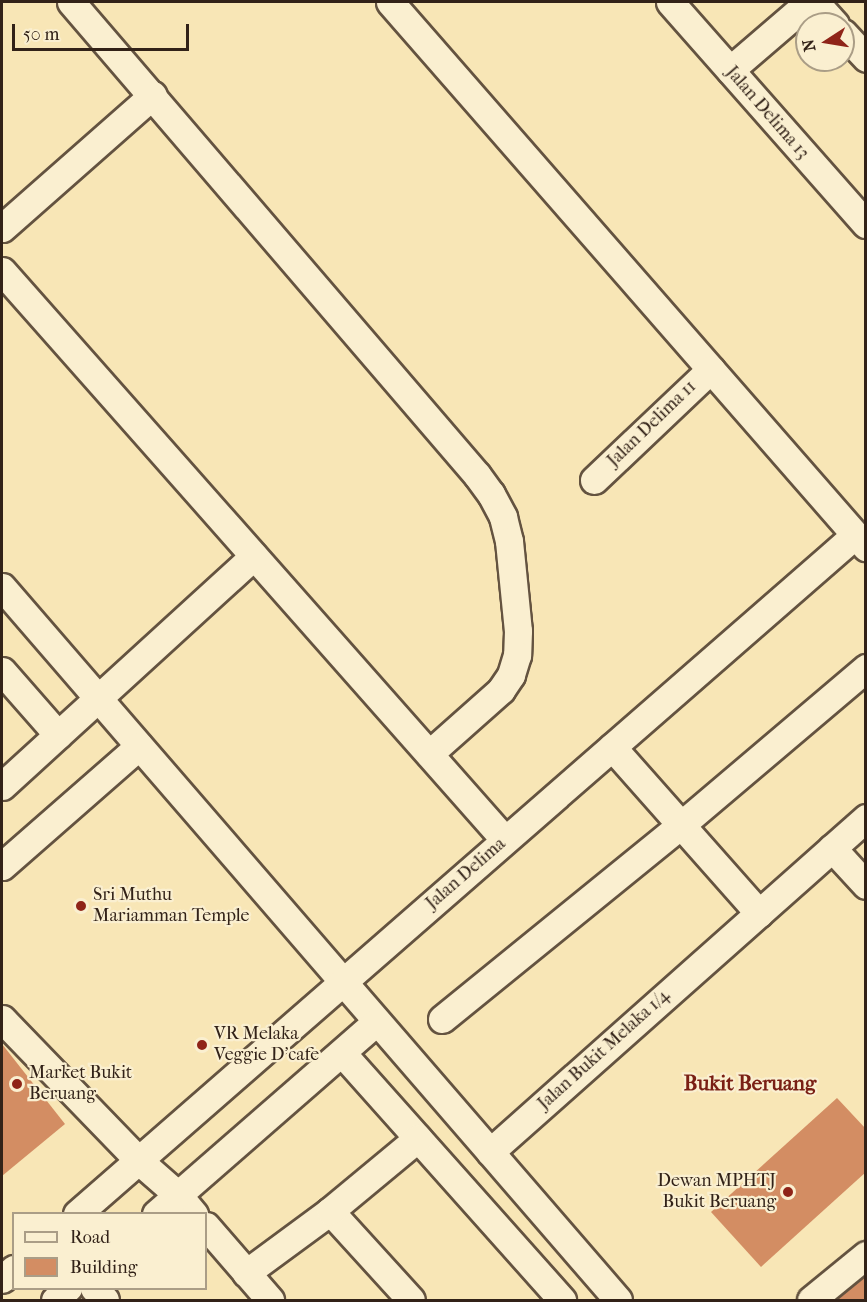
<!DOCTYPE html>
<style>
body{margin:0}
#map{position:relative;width:867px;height:1302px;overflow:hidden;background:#f8e6b6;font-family:"IM FELL French Canon",serif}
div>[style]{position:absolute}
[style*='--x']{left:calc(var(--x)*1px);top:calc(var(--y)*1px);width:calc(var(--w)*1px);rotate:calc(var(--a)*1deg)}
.building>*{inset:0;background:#d38d63}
.roads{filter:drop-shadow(2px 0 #645340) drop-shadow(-2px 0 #645340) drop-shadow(0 2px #645340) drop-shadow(0 -2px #645340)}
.minor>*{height:27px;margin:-13.5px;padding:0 13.5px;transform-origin:13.5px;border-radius:13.5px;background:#faefd0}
.dots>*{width:16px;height:16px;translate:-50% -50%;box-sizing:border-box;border:3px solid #faefd0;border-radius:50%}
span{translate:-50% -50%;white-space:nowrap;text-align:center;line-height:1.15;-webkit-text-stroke:4.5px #faefd0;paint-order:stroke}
.street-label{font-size:18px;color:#322218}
.poi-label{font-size:18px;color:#322218}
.left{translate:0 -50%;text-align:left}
.right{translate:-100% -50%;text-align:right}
.quarter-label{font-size:21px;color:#7a1f14;font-weight:700}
.frame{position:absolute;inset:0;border:3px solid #322218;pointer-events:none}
.legend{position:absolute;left:12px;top:1212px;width:195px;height:78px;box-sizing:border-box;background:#faefd0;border:2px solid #aa9d86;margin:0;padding:8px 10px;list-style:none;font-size:18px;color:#322218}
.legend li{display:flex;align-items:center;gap:12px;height:30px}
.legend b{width:30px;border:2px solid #aa9d86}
.north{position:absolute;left:795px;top:12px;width:60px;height:60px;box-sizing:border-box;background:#faefd0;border:2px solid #aa9d86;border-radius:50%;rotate:258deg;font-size:16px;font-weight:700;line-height:24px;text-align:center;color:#322218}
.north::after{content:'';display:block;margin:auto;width:21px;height:27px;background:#8f2418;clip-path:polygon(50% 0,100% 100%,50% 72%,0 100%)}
.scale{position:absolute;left:12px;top:24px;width:177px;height:27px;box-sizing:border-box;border:3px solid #322218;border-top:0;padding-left:8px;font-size:18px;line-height:21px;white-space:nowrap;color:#322218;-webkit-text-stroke:4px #faefd0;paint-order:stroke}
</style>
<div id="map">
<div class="building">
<div style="clip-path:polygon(2px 1044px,65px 1124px,2px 1176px)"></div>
<div style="clip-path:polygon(837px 1098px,866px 1129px,866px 1172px,761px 1267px,711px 1212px)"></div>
<div style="clip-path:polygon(866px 1270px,866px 1300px,831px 1300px)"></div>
</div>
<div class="roads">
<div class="minor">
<div style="--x:71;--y:2;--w:623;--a:49.36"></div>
<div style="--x:477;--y:475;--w:24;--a:54"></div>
<div style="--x:491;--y:494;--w:26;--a:62"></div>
<div style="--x:503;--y:517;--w:25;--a:76"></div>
<div style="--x:509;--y:541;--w:90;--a:84.3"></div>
<div style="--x:518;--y:631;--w:24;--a:92"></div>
<div style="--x:517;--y:655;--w:21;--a:107"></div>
<div style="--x:511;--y:675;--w:18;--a:124"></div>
<div style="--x:501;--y:690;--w:96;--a:138.4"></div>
<div style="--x:390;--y:2;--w:724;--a:48.87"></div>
<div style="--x:670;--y:2;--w:296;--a:48.6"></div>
<div style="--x:815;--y:2;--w:30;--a:48"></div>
<div style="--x:843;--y:33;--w:34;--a:47"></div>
<div style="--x:730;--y:70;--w:104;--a:-40.7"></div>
<div style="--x:2;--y:228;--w:201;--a:-41.4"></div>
<div style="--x:2;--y:271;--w:759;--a:48.52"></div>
<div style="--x:594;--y:480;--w:161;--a:-43.5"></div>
<div style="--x:2;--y:587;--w:942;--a:49.17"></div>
<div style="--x:2;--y:671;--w:85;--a:48.8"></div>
<div style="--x:612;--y:747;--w:222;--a:48.5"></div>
<div style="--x:2;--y:786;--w:341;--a:-42.4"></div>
<div style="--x:832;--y:848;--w:50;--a:47.4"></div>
<div style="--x:2;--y:866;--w:182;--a:-41.2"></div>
<div style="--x:2;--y:1019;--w:196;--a:46"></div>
<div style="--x:138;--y:1160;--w:53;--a:41.2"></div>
<div style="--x:178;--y:1195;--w:25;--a:50"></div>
<div style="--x:442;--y:1019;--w:308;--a:-39.1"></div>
<div style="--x:681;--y:825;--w:243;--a:-40.3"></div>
<div style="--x:342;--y:1053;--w:331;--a:48.3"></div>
<div style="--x:490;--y:1152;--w:503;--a:-41.61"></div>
<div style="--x:330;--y:1211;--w:120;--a:47.7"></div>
<div style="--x:77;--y:1214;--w:1033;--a:-41.11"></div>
<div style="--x:156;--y:1214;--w:293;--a:-41.1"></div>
<div style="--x:206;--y:1226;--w:98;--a:49.1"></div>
<div style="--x:246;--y:1273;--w:104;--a:-36.4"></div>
<div style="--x:330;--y:1211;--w:114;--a:-39.7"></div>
<div style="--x:2;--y:1279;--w:16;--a:-40"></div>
<div style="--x:94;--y:1288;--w:16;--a:47"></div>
<div style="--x:55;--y:1300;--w:18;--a:-43"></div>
<div style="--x:811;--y:1300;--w:71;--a:-39.3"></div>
</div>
</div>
<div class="dots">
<div style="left:81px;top:906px;background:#8f2418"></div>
<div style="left:202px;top:1045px;background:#8f2418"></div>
<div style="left:17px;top:1084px;background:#8f2418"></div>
<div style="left:788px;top:1192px;background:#8f2418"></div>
</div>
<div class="street-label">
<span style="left:767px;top:113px;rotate:49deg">Jalan Delima 13</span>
<span style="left:652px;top:424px;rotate:-44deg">Jalan Delima 11</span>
<span style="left:466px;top:874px;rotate:-41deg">Jalan Delima</span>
<span style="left:604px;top:1050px;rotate:-42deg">Jalan Bukit Melaka 1/4</span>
</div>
<div class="poi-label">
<span class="left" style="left:93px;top:906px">Sri Muthu<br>Mariamman Temple</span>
<span class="left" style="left:214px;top:1045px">VR Melaka<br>Veggie D'cafe</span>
<span class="left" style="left:29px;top:1084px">Market Bukit<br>Beruang</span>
<span class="right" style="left:776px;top:1192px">Dewan MPHTJ<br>Bukit Beruang</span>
</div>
<div class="quarter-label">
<span style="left:750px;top:1083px">Bukit Beruang</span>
</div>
<div class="frame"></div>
<ul class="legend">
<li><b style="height:8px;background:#faefd0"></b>Road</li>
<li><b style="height:16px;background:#d38d63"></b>Building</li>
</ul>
<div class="north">N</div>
<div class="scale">50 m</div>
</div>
